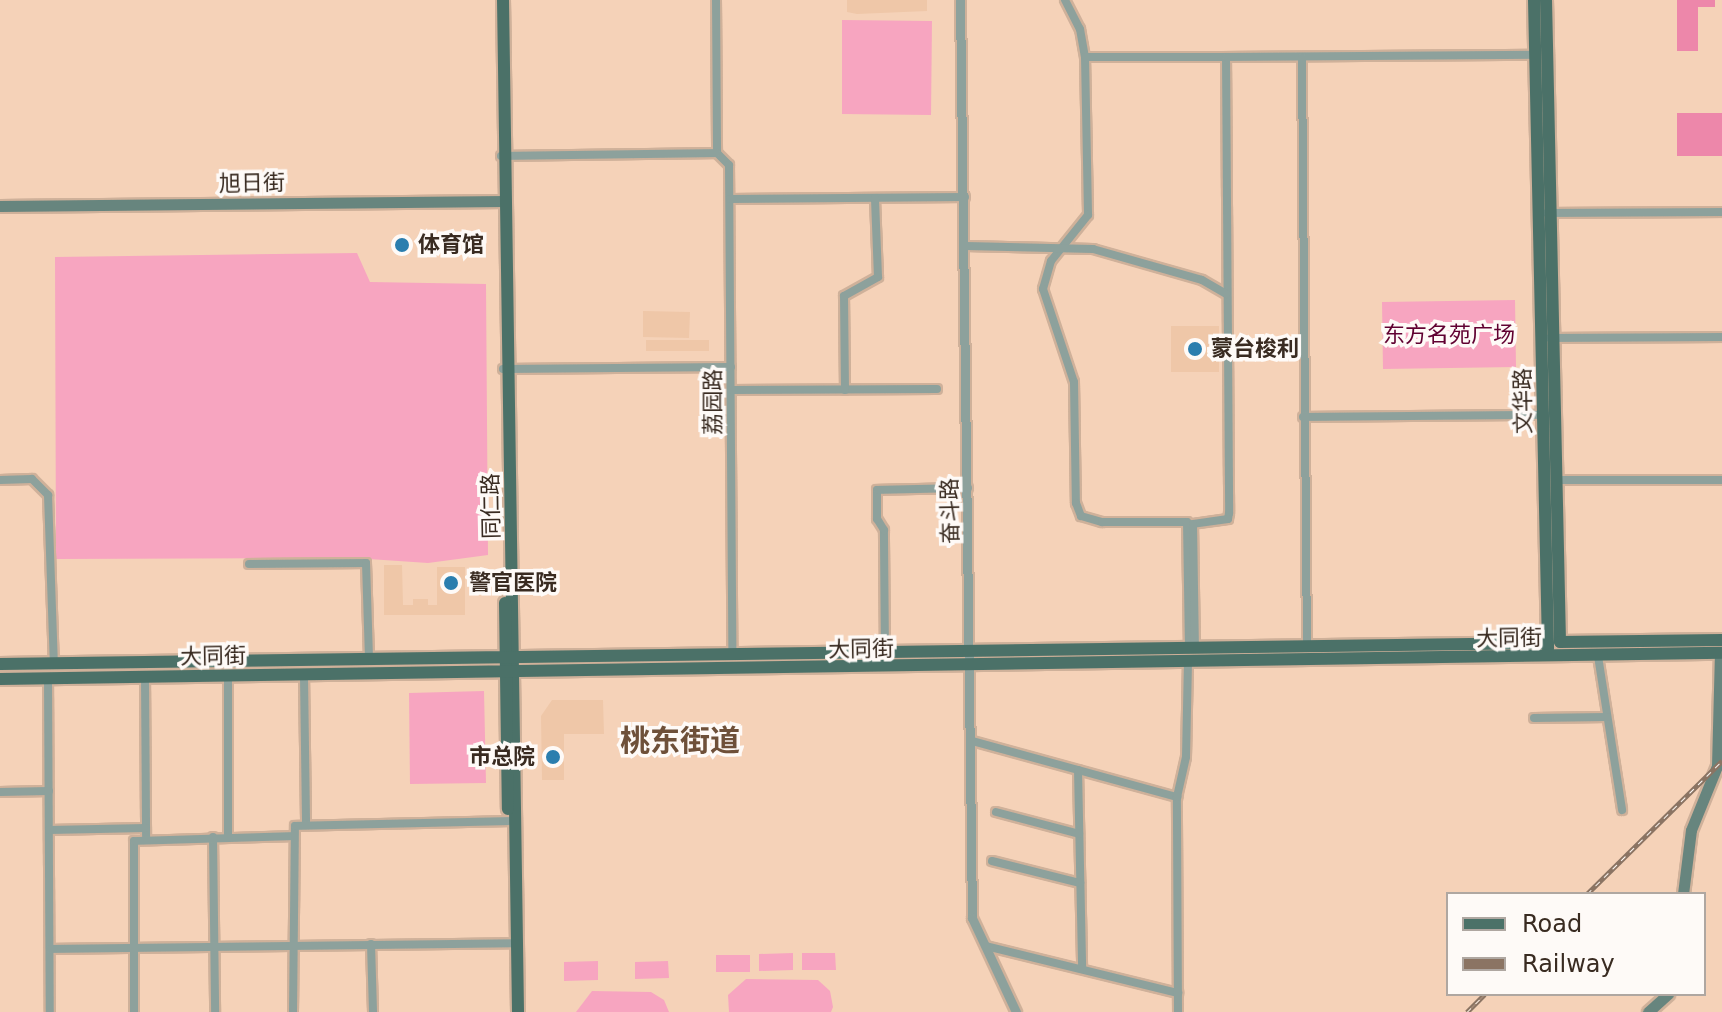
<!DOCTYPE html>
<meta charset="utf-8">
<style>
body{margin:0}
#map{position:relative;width:1722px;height:1012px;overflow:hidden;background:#f5d2b8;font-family:"DejaVu Sans","Noto Sans SC",sans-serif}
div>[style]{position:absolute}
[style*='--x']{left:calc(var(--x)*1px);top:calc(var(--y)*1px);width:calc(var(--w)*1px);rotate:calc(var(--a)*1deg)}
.built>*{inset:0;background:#efc7a8}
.green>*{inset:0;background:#f7a5c0}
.forest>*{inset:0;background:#ed87aa}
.roads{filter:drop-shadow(2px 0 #cfb19a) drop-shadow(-2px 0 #cfb19a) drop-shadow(0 2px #cfb19a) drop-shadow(0 -2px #cfb19a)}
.minor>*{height:8px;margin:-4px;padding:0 4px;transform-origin:4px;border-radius:4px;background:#8da19c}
.tertiary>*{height:9px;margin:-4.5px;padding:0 4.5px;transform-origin:4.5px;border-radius:4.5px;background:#8da19c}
.secondary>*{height:11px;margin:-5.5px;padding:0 5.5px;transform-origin:5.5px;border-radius:5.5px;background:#67857e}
.primary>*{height:12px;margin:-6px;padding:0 6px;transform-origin:6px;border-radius:6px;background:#4b7168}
.rail>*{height:5px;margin-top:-2.5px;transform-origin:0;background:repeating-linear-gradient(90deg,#fefaf7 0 6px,#8b7463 0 12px);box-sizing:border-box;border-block:2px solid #8b7463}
.dots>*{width:22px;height:22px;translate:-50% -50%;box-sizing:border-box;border:4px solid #fefaf7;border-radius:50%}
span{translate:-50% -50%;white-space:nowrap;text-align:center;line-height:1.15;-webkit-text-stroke:7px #fefaf7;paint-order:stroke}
.street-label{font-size:22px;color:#392b21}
.poi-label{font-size:22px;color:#392b21;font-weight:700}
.left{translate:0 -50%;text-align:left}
.right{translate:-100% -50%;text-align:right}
.park-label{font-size:22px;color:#600131}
.district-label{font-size:30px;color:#6e5039;font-weight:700}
.legend{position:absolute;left:1446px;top:892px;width:260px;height:104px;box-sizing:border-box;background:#fefaf7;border:2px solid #afa7a1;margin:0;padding:10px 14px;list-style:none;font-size:24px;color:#392b21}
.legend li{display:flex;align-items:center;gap:16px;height:40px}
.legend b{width:40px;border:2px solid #afa7a1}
</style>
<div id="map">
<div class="built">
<div style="clip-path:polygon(847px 0,927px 0,927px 11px,857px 14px,847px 12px)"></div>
<div style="clip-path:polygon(643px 311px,690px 312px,689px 338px,643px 337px)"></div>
<div style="clip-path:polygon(1171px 326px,1219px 326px,1219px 372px,1171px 372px)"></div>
<div style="clip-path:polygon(646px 340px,709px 340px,709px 351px,646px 351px)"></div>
<div style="clip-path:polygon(384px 565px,402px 565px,403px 605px,413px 605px,413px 599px,428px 599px,428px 605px,437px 605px,437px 567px,465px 567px,465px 615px,384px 615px)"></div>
<div style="clip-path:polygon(552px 700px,603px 700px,604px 734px,564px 734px,564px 780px,542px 780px,541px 716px)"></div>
</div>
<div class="green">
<div style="clip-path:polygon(842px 20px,932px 21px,931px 115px,842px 114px)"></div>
<div style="clip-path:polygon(357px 253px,370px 282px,486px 284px,488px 555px,428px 563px,354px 558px,56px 559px,55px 257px)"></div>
<div style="clip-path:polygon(1515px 300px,1516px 367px,1383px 369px,1382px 302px)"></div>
<div style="clip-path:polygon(484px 691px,486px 783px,410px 784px,409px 693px)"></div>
<div style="clip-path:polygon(793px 953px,793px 970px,759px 971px,759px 954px)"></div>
<div style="clip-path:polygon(802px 953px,835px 953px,836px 970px,802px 970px)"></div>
<div style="clip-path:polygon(716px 955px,750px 955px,750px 972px,716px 972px)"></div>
<div style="clip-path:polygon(598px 961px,598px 980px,564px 981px,564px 962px)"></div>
<div style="clip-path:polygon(668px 961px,669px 978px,635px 979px,635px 962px)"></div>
<div style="clip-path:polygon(746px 979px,818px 980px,830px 991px,833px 1007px,831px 1012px,729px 1012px,728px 995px)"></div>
<div style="clip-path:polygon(592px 991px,651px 992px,664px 1000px,669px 1012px,576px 1012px)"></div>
</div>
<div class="forest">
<div style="clip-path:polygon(1677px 0,1715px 0,1715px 7px,1698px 7px,1698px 51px,1677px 51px)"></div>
<div style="clip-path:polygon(1677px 113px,1722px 113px,1722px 156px,1677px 156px)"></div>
</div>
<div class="roads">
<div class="minor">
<div style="--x:716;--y:0;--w:153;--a:89.6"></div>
<div style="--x:1065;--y:0;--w:33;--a:63"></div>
<div style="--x:1080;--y:29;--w:28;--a:80"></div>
<div style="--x:1085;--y:57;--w:158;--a:88.9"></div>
<div style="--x:1088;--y:215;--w:59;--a:128.8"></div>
<div style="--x:1051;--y:261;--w:29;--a:106"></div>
<div style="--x:1043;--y:289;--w:98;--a:71.6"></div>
<div style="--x:1074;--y:382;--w:121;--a:89.1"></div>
<div style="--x:1076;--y:503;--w:14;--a:69"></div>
<div style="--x:1081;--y:516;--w:22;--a:16"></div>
<div style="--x:1102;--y:522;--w:85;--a:0"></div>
<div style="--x:1187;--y:522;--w:127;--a:89.1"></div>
<div style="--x:1085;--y:57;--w:141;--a:0"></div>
<div style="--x:1226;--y:57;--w:456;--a:89.6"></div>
<div style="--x:1229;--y:513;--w:6;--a:99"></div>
<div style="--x:1228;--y:519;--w:35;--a:172"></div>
<div style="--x:1193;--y:524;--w:125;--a:89.1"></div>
<div style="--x:1226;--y:57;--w:310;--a:-0.4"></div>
<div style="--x:1302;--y:57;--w:591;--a:89.52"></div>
<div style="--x:717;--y:153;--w:17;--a:45"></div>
<div style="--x:729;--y:165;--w:490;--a:89.6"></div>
<div style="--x:501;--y:156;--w:216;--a:-0.8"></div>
<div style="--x:730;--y:199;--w:235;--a:-0.5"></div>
<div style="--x:1547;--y:213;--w:175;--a:-0.3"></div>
<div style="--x:966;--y:246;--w:127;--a:1.4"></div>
<div style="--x:1093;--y:249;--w:113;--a:15.9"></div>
<div style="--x:1202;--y:280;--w:28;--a:30"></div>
<div style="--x:1550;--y:338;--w:172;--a:-0.3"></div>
<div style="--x:503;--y:369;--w:228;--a:-0.5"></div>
<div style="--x:731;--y:390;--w:206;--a:-0.3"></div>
<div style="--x:845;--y:390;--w:94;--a:-90.6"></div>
<div style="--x:844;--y:296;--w:39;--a:-29"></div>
<div style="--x:878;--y:277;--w:79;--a:-92.2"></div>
<div style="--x:1303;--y:417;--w:243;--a:-0.5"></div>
<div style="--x:0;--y:480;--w:32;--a:-2"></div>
<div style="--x:32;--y:479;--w:23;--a:45"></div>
<div style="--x:48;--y:495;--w:168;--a:88"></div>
<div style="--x:1556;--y:480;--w:166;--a:0"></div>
<div style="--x:249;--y:564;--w:117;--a:-0.5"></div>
<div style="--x:366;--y:563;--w:98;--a:88.2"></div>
<div style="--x:885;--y:654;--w:124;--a:-90.5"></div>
<div style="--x:884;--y:530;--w:13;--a:-122"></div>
<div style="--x:877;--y:519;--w:29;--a:-90"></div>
<div style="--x:877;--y:490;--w:91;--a:-1.3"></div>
<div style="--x:1598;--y:656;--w:156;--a:81.1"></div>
<div style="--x:228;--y:676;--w:161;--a:90"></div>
<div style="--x:304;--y:676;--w:149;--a:89.2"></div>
<div style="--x:145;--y:677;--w:163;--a:89.6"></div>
<div style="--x:48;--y:679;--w:333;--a:89.7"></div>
<div style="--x:1534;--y:718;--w:73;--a:-0.8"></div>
<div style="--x:972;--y:741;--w:213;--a:15.3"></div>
<div style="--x:1078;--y:770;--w:198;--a:88.8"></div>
<div style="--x:0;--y:792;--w:49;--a:-1.2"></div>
<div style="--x:996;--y:812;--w:86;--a:14.8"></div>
<div style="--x:49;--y:830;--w:97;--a:-1.2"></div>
<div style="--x:213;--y:837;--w:175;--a:89.3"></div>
<div style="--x:992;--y:861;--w:91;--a:14"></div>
<div style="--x:371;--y:944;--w:68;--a:88.3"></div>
<div style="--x:986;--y:946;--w:198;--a:13.8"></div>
<div style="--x:50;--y:949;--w:460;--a:-0.7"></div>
<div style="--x:134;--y:1012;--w:171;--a:-90"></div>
<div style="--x:134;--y:841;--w:158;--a:-1.8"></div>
<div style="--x:293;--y:1012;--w:186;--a:-89.4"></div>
<div style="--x:295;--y:826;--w:213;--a:-1.3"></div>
<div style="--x:1178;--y:1012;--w:215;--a:-90.3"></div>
<div style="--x:1177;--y:797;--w:41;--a:-77.3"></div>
<div style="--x:1186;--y:757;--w:93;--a:-88.8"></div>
</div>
<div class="tertiary">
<div style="--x:960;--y:0;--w:918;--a:89.25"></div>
<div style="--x:972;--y:918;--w:104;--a:64.9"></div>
</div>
<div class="secondary">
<div style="--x:0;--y:206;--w:505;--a:-0.57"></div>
<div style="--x:1683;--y:894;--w:64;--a:-82.9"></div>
<div style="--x:1691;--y:830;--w:69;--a:-67.9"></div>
<div style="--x:1717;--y:766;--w:112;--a:-88.5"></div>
<div style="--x:1648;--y:1012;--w:27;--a:-42"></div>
</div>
<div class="primary">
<div style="--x:503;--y:0;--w:1012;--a:89.15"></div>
<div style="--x:1534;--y:0;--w:649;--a:88.76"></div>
<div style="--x:1546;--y:0;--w:642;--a:88.75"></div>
<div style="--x:1560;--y:642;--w:162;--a:-0.7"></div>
<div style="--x:505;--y:603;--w:206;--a:89.2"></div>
<div style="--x:0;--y:664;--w:1548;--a:-0.78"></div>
<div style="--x:0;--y:679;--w:1722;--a:-0.87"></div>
</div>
</div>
<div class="rail">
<div style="--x:1587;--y:894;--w:190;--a:-44.6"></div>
<div style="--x:1467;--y:1012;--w:25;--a:-45"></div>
</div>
<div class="dots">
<div style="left:402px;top:245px;background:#2b7eae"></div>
<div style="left:1195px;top:349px;background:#2b7eae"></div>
<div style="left:451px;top:583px;background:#2b7eae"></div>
<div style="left:553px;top:757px;background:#2b7eae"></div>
</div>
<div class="street-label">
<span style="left:252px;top:183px;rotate:-1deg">旭日街</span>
<span style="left:1523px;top:401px;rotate:-91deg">文华路</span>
<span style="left:713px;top:402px;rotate:-90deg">荔园路</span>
<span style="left:491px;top:506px;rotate:-91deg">同仁路</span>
<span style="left:950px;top:511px;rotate:-91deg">奋斗路</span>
<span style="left:1509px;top:638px;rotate:-1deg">大同街</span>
<span style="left:861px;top:649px;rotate:-1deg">大同街</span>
<span style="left:213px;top:656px;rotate:-1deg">大同街</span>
</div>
<div class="poi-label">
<span class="left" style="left:418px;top:245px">体育馆</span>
<span class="left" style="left:1211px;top:349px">蒙台梭利</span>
<span class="left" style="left:469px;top:583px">警官医院</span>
<span class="right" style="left:535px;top:757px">市总院</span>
</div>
<div class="park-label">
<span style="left:1449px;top:335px">东方名苑广场</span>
</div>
<div class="district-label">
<span style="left:680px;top:741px">桃东街道</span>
</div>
<ul class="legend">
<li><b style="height:10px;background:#4b7168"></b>Road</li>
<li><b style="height:10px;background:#8b7463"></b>Railway</li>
</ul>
</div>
